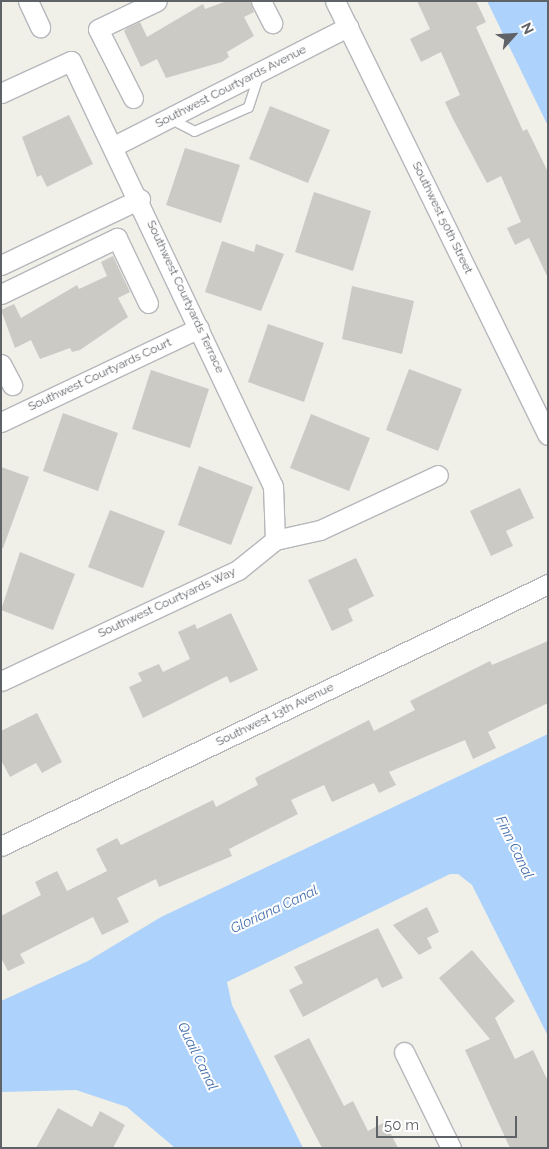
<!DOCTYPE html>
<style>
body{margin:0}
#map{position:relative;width:549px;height:1149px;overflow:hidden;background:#f0efe8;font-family:Raleway,sans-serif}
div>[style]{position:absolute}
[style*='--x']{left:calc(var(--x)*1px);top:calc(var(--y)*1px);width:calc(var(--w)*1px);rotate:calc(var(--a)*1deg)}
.water>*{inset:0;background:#add3fc}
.building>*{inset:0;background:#cccac4}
.roads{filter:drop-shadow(1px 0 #b5b7bb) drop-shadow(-1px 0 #b5b7bb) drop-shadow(0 1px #b5b7bb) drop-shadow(0 -1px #b5b7bb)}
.lane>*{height:9px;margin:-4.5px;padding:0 4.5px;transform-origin:4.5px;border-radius:4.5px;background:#fff}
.street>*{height:19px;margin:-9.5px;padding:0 9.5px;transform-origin:9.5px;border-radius:9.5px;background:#fff}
span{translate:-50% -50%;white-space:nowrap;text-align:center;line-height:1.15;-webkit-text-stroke:4px #fff;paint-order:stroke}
.street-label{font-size:12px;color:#5f6267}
.water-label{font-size:14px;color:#4872ae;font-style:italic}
.frame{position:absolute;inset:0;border:2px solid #5f6267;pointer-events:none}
.north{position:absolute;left:489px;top:10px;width:50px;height:50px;-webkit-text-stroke:4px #fff;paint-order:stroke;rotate:64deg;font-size:14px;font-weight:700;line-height:20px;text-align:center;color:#5f6267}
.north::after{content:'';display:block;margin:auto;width:18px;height:22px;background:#5f6267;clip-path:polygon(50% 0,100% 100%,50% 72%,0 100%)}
.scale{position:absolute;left:376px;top:1116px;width:141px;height:22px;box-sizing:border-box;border:2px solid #5f6267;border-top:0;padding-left:6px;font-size:15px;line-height:18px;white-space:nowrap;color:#5f6267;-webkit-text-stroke:4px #fff;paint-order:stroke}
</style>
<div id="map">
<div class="water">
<div style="clip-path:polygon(487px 1px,548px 1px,548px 126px)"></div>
<div style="clip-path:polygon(548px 734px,548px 1036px,472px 885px,458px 874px,450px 874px,227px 982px,232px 1005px,303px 1148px,175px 1148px,127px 1107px,76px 1090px,1px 1092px,1px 1001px,88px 961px,161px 917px)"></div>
</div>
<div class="building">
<div style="clip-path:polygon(227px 1px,250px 1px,254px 12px,244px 17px,254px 36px,227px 52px,229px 57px,222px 62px,166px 78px,157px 59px,141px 67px,124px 31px,127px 28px,140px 22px,147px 37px,203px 4px,205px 9px)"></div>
<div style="clip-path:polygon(417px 1px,476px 1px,486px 22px,476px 27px,523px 131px,527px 129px,548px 172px,548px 278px,529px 238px,515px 245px,507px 228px,521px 222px,501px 176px,487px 183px,453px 119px,445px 102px,460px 95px,441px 52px,421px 62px,410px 39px,430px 29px)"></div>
<div style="clip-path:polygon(270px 106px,330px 130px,308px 183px,249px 159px)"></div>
<div style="clip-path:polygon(69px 115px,93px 164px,47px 187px,41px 175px,37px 177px,22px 137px)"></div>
<div style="clip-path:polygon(185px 148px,240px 165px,221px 223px,166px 205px)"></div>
<div style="clip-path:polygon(314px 192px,371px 211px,353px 271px,295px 252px)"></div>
<div style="clip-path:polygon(222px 241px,254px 252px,256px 244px,284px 254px,261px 311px,205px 292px)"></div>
<div style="clip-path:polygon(113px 256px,130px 292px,118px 298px,128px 317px,80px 350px,72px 352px,70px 348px,40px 359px,31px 340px,15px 348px,1px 310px,14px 304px,21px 318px,77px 285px,79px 289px,107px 276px,101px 262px)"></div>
<div style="clip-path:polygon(352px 286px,414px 301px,402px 354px,342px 339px)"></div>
<div style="clip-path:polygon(268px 324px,324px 343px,304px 402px,248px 382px)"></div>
<div style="clip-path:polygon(409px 369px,462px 389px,438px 451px,386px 430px)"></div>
<div style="clip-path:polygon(151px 370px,209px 389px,190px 448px,132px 429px)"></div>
<div style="clip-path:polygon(63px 413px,118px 433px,98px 491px,43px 471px)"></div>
<div style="clip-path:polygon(311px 414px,370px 438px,349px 491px,290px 468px)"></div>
<div style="clip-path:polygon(199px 466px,253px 487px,231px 545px,178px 525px)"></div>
<div style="clip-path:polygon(1px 467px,29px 477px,3px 548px,1px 548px)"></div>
<div style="clip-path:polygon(520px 488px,534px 518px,506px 531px,513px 546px,491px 556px,470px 511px)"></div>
<div style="clip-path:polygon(110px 510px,165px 531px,143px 588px,88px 567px)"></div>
<div style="clip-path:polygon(20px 552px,75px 574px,53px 630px,1px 610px)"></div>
<div style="clip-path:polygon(356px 558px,374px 596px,348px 609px,353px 621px,332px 631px,308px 580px)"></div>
<div style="clip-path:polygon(231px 613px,258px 670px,230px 683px,227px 676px,143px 718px,129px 687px,142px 681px,138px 673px,159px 664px,163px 672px,190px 659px,178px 632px,195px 624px,197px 629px)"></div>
<div style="clip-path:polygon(548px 641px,548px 703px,488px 732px,496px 748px,473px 759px,465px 740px,389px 772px,396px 785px,379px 793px,374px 783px,332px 802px,324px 785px,291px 800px,298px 814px,229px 849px,232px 856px,159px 887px,156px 879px,117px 898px,129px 922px,102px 935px,93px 917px,20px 954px,25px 963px,8px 971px,1px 958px,1px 916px,41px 895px,35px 882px,57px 871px,67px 891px,107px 871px,96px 849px,117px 838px,121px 845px,213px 800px,216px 807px,258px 785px,255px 778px,369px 720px,374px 731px,415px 710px,410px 701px,490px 661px,492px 665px)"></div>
<div style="clip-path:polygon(37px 713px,62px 762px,42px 773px,36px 763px,10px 777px,1px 760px,1px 731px)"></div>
<div style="clip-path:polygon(427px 907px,439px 932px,427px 938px,432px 948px,419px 955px,393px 925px)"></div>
<div style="clip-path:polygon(378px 928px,403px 978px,382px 988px,377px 978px,303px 1017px,289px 990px,303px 983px,294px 967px)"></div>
<div style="clip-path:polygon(472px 950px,515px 1001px,495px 1018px,515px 1059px,533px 1050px,548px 1081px,548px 1148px,510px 1148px,465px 1050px,490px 1039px,439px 978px)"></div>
<div style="clip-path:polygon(309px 1038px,344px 1106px,353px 1101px,368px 1131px,385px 1122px,398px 1148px,322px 1148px,274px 1056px)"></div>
<div style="clip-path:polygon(58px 1108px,92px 1127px,100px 1111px,125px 1125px,113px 1148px,36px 1148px)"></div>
</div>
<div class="roads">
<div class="lane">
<div style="--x:169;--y:118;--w:28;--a:27"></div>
<div style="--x:194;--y:131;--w:59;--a:-24"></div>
<div style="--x:248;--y:107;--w:35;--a:-72"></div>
</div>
<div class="street">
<div style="--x:28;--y:1;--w:29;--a:65"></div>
<div style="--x:261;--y:1;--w:25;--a:63"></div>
<div style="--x:335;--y:1;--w:483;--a:63.9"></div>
<div style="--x:1;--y:93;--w:77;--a:-24.6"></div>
<div style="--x:71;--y:61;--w:471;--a:64.6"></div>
<div style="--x:273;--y:486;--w:54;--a:87.9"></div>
<div style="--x:133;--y:98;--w:77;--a:-116.9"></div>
<div style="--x:98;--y:29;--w:65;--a:-25.4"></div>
<div style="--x:114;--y:146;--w:263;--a:-27"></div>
<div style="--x:1;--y:265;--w:154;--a:-25.4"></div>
<div style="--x:1;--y:294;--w:129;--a:-25.8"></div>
<div style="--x:117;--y:238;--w:72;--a:64.5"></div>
<div style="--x:1;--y:364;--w:24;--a:62"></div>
<div style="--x:1;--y:422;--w:219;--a:-25.4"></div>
<div style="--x:1;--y:681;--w:262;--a:-25.1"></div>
<div style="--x:238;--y:570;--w:48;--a:-39"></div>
<div style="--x:275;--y:540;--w:46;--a:-12.5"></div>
<div style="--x:320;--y:530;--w:130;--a:-25"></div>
<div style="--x:1;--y:846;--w:607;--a:-25.59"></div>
<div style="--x:404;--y:1052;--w:107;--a:63.9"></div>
</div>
</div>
<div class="street-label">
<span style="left:231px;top:87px;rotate:-27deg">Southwest Courtyards Avenue</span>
<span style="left:442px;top:218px;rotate:64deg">Southwest 50th Street</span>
<span style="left:185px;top:297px;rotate:65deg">Southwest Courtyards Terrace</span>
<span style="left:100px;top:375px;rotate:-25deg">Southwest Courtyards Court</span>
<span style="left:167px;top:603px;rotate:-25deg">Southwest Courtyards Way</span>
<span style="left:275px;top:715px;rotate:-26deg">Southwest 13th Avenue</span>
</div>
<div class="water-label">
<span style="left:515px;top:847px;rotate:64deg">Finn Canal</span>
<span style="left:274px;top:909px;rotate:-25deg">Gloriana Canal</span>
<span style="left:198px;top:1056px;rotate:64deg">Quail Canal</span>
</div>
<div class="frame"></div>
<div class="north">N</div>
<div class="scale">50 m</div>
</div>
